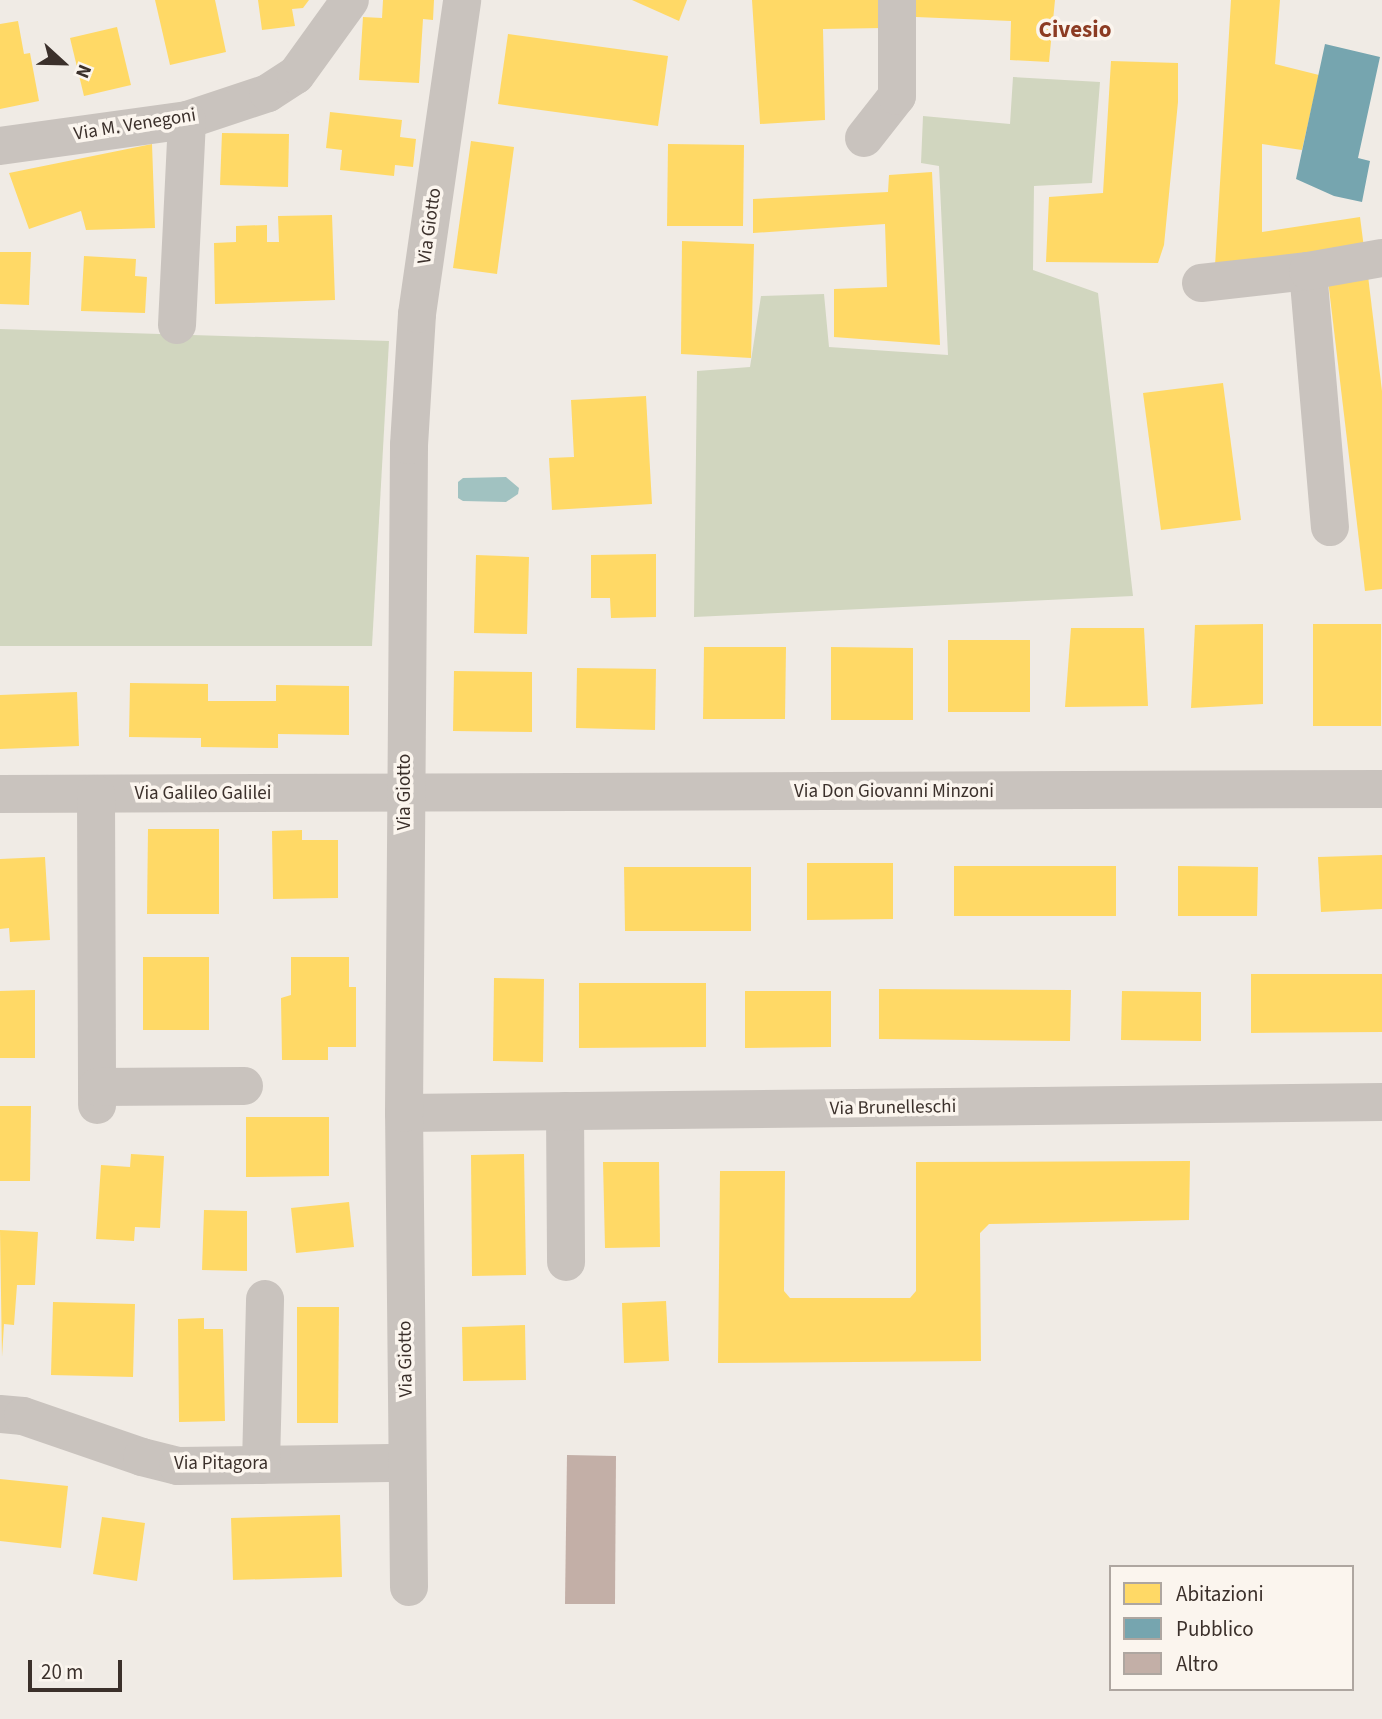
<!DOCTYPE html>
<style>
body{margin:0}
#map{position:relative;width:1382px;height:1719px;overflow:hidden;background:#f0ebe5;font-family:"Source Sans 3",sans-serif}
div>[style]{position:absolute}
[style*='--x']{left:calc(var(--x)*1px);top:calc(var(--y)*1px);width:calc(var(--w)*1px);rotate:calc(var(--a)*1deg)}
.green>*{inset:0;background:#d1d6bf}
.water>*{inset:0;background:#a1c2c1}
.homes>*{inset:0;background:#ffd966}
.public>*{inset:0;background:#76a5af}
.building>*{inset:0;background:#c3afa7}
.minor>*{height:38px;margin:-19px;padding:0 19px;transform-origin:19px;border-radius:19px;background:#c9c3be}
span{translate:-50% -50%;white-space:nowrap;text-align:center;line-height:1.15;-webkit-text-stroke:7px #fbf5ee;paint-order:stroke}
.street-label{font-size:19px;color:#3b302b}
.quarter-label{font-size:23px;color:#8c3b22;font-weight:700}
.legend{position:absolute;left:1109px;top:1565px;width:245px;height:126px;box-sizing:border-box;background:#fbf5ee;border:2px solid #aea6a0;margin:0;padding:9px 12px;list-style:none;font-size:21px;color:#3b302b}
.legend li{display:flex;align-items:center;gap:14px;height:35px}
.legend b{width:35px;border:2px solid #aea6a0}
.north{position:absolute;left:28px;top:28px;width:70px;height:70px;-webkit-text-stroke:5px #fbf5ee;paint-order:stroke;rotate:112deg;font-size:19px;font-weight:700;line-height:28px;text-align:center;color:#3b302b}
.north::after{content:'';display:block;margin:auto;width:24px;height:32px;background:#3b302b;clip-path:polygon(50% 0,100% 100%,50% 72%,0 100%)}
.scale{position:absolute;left:28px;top:1660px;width:94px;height:32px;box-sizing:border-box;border:4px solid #3b302b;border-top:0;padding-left:9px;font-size:21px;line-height:24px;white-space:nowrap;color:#3b302b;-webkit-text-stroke:5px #fbf5ee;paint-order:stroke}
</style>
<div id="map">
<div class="green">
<div style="clip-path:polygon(1013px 77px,1100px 82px,1092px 183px,1034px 186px,1033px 270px,1098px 293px,1133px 596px,694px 617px,697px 371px,750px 367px,761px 296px,824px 294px,829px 347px,948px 355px,939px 166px,921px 163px,923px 116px,1010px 124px)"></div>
<div style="clip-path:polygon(0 329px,389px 341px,372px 646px,0 646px)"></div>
</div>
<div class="water">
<div style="clip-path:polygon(506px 477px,519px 488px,518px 494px,506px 502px,463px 501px,458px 498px,458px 482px,463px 478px)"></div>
</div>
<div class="homes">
<div style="clip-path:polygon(155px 0,215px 0,226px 52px,170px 65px)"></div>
<div style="clip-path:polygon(258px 0,309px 0,303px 8px,292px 9px,295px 26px,262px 30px)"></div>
<div style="clip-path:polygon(383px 0,434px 0,433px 20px,423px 19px,419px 83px,359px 80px,363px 17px,382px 18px)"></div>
<div style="clip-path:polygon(632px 0,687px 0,679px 21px)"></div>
<div style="clip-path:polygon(752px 0,881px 0,883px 28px,823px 29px,825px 120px,760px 124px)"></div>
<div style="clip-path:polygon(916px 0,1055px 0,1049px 62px,1010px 60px,1011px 21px,916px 17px)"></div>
<div style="clip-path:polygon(1231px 0,1280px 0,1275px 64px,1319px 75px,1302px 150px,1262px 144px,1262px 232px,1360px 217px,1364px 248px,1215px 266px)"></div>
<div style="clip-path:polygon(18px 21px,24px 54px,30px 53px,39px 101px,0 109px,0 24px)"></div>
<div style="clip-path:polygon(117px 27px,131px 85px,84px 96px,70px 38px)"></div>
<div style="clip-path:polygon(508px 34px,668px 56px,658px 126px,498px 104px)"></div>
<div style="clip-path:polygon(1111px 61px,1178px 63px,1178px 102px,1164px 245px,1158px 263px,1046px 262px,1049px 197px,1103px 193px)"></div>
<div style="clip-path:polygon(330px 112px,402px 120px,400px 137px,416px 139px,413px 167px,395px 165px,394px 176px,340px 170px,342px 150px,326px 148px)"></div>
<div style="clip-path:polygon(222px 133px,289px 134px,288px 187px,220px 185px)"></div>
<div style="clip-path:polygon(471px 141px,514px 147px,497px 274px,453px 268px)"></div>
<div style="clip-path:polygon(152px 144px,155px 228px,86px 230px,81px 211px,29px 229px,9px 173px)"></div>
<div style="clip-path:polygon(668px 144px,744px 145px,743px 226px,667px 226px)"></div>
<div style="clip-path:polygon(932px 172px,940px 345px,834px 337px,834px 289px,887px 287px,885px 224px,753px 233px,753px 199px,888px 192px,889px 175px)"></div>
<div style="clip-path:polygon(332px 215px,335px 300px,215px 304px,214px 243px,236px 242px,236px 226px,267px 225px,267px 242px,279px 242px,278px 216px)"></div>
<div style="clip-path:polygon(682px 241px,754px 244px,751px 358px,681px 354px)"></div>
<div style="clip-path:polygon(0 252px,31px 252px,29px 305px,0 304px)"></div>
<div style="clip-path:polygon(84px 256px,136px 259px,135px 276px,147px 277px,145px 313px,81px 311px)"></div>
<div style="clip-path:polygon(1368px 276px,1382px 391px,1382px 589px,1365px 591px,1328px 280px)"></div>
<div style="clip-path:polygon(1223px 383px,1241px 520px,1161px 530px,1143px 393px)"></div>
<div style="clip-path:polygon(646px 396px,652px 504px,552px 510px,549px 458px,574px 457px,571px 400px)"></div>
<div style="clip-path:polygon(656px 554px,656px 617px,611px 618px,610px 598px,591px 598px,591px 555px)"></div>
<div style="clip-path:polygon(476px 555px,529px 557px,527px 634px,474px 633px)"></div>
<div style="clip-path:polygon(1263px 624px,1263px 704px,1191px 708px,1195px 625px)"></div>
<div style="clip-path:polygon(1313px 624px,1381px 624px,1381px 726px,1313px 726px)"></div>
<div style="clip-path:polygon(1071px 628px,1144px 628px,1148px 706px,1065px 707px)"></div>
<div style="clip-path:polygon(948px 640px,1030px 640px,1030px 712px,948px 712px)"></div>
<div style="clip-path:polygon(704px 647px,786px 647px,785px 719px,703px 719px)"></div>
<div style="clip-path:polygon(831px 647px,913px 648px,913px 720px,831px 720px)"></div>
<div style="clip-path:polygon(577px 668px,656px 669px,655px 730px,576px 728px)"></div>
<div style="clip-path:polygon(454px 671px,532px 672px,532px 732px,453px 731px)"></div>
<div style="clip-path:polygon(130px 683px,208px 684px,208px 701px,276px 701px,276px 685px,349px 686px,349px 735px,278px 734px,278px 748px,201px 747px,201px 738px,129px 737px)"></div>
<div style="clip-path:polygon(77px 692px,79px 746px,0 749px,0 695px)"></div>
<div style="clip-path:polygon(148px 829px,219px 829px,219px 914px,147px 914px)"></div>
<div style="clip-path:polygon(302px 830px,302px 840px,338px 840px,338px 898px,273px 899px,272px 831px)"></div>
<div style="clip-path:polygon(1382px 855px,1382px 909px,1321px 912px,1318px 857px)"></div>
<div style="clip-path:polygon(45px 857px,50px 940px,10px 942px,9px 928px,0 929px,0 859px)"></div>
<div style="clip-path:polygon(807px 863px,893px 863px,893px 919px,807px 920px)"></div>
<div style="clip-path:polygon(954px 866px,1116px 866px,1116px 916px,954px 916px)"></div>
<div style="clip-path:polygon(1178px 866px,1258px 867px,1257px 916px,1178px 916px)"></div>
<div style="clip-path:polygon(624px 867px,751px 867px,751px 931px,625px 931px)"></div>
<div style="clip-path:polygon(143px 957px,209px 957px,209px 1030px,143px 1030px)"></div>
<div style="clip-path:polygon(291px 957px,349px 957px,349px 987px,356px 987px,356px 1047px,328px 1047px,328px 1060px,282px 1060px,281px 998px,291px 995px)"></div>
<div style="clip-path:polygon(1251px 974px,1382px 974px,1382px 1032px,1251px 1033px)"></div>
<div style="clip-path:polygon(494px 978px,544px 979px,543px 1062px,493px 1061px)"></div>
<div style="clip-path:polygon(579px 983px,706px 983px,706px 1047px,579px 1048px)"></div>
<div style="clip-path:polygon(879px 989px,1071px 990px,1070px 1041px,879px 1039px)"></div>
<div style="clip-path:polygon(35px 990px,35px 1058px,0 1058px,0 991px)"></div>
<div style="clip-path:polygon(745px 991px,831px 991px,831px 1047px,745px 1048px)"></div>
<div style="clip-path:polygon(1122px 991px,1201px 992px,1201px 1041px,1121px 1040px)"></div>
<div style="clip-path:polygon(0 1106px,31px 1106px,30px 1181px,0 1181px)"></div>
<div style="clip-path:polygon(246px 1117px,329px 1117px,329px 1176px,246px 1177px)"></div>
<div style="clip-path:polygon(131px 1154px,164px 1156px,160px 1228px,135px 1227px,134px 1241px,96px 1239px,101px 1165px,130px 1167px)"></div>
<div style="clip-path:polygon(524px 1154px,526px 1275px,472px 1276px,471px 1155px)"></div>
<div style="clip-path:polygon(1190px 1161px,1189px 1220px,989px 1224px,980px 1233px,981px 1361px,718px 1363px,720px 1171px,785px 1171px,784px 1291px,790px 1298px,910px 1298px,916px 1291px,916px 1162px)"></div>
<div style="clip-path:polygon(603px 1162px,659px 1162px,660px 1247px,605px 1248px)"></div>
<div style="clip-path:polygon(349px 1202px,354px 1247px,296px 1253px,291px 1208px)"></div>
<div style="clip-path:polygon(204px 1210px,247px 1211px,247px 1271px,202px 1270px)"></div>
<div style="clip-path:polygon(0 1230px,38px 1232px,35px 1285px,17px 1285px,14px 1325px,4px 1324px,2px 1357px)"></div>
<div style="clip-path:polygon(666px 1301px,669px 1361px,624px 1363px,622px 1303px)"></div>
<div style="clip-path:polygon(53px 1302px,135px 1304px,133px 1377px,51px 1375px)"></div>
<div style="clip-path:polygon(297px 1307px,339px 1307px,338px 1423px,297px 1423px)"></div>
<div style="clip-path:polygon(204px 1318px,204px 1329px,223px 1329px,225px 1421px,179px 1422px,178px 1319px)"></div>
<div style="clip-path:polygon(525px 1325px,526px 1380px,463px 1381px,462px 1327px)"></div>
<div style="clip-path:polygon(0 1479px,68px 1486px,61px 1548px,0 1541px)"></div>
<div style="clip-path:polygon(340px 1515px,342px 1577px,233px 1580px,231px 1518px)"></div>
<div style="clip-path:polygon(102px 1517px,145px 1523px,137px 1581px,93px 1574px)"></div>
</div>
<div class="public">
<div style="clip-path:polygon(1325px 44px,1380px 57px,1358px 158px,1370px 161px,1362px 202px,1334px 196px,1296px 179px)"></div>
</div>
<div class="building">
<div style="clip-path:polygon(567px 1455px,616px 1456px,615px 1604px,565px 1604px)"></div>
</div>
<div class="minor">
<div style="--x:864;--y:138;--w:53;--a:-51.8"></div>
<div style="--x:897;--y:96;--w:96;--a:-90"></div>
<div style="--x:0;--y:146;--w:189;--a:-7.9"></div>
<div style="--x:187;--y:120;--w:85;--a:-18.4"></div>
<div style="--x:268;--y:93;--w:33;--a:-33"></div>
<div style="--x:296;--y:75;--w:92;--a:-54.2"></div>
<div style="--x:1308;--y:271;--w:257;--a:85.1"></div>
<div style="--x:1201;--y:283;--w:108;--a:-6.4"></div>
<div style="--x:1308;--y:271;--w:75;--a:-10"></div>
<div style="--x:177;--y:325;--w:205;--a:-87.2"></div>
<div style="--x:0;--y:794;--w:1382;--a:-0.21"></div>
<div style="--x:96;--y:794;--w:311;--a:89.8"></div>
<div style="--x:97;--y:1087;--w:147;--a:-0.4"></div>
<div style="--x:565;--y:1111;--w:151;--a:89.6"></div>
<div style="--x:404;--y:1113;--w:978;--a:-0.64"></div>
<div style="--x:0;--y:1414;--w:23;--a:5"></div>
<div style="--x:23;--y:1416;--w:126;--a:19"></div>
<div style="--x:142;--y:1457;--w:37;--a:14"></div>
<div style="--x:178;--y:1466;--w:229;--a:-0.8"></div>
<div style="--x:261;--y:1465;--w:166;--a:-88.6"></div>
<div style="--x:409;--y:1587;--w:474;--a:-90.6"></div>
<div style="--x:404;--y:1113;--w:668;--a:-89.57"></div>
<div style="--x:409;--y:445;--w:131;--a:-86.5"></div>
<div style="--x:417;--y:314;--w:317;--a:-81.8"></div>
</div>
<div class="street-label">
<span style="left:135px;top:125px;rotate:-9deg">Via M. Venegoni</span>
<span style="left:430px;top:226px;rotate:-82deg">Via Giotto</span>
<span style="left:405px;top:792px;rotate:-90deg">Via Giotto</span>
<span style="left:894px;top:792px">Via Don Giovanni Minzoni</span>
<span style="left:203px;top:794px">Via Galileo Galilei</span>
<span style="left:893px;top:1108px;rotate:-1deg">Via Brunelleschi</span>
<span style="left:406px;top:1359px;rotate:-91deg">Via Giotto</span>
<span style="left:221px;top:1464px">Via Pitagora</span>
</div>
<div class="quarter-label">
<span style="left:1075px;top:30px">Civesio</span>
</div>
<ul class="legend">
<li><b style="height:19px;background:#ffd966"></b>Abitazioni</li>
<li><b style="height:19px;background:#76a5af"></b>Pubblico</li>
<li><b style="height:19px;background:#c3afa7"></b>Altro</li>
</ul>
<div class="north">N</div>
<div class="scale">20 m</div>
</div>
